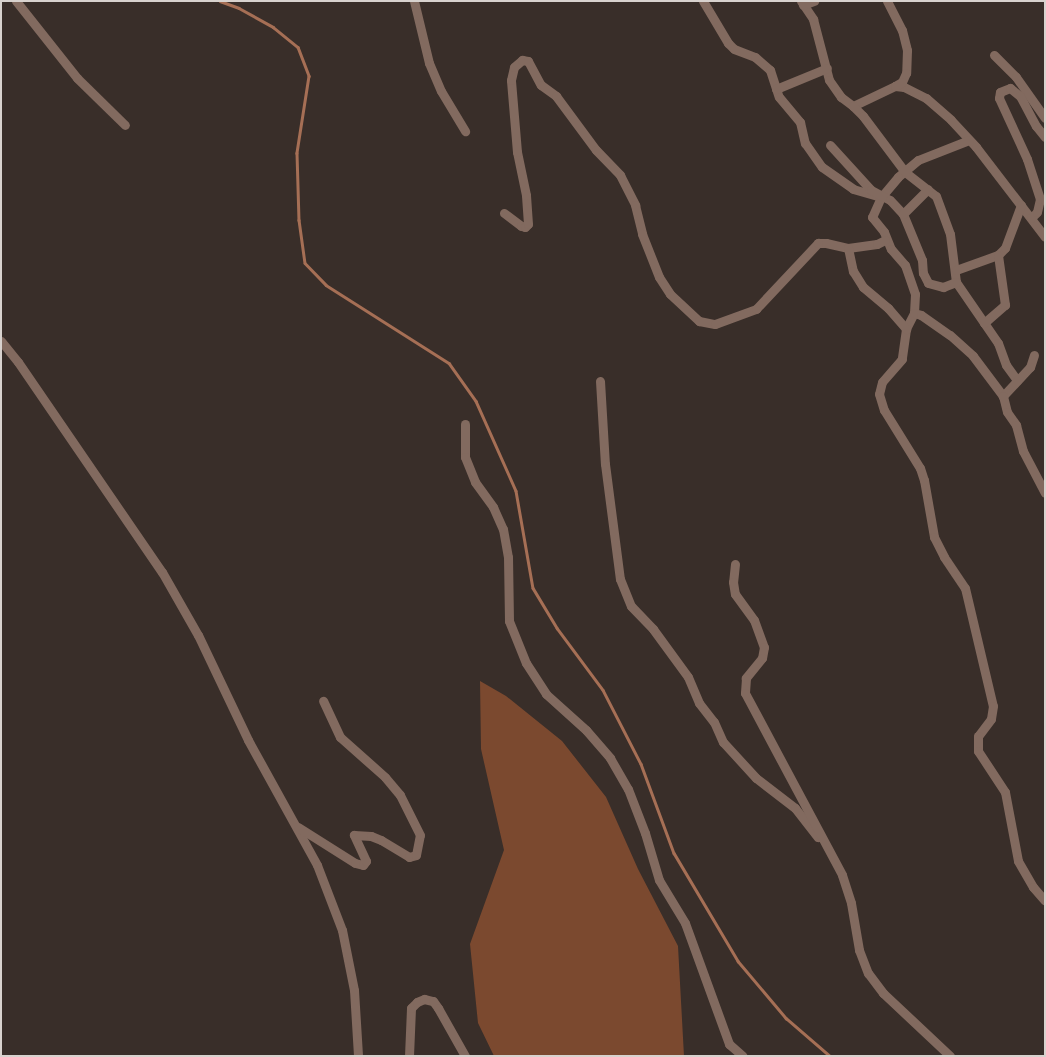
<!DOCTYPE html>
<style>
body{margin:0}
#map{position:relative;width:1046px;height:1057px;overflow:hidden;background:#392e29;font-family:Cabin,sans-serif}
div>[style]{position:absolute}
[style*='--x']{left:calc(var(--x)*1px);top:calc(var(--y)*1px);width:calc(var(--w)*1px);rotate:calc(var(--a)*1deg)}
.forest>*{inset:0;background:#7b492f}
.stream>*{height:2.5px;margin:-1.25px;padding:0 1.25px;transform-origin:1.25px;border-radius:1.25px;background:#a66f55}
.minor>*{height:9px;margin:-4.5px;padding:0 4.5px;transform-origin:4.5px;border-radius:4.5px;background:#826a5f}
span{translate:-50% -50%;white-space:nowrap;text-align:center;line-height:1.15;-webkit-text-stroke:4px #1c1815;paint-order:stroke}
.frame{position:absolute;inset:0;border:2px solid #d8d2ce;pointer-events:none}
</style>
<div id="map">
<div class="forest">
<div style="clip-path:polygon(480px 681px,506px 696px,562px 741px,606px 797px,638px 869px,678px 946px,684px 1056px,494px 1056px,478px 1023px,470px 944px,504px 850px,481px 749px)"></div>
</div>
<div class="stream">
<div style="--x:220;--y:1;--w:20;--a:20"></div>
<div style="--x:239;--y:8;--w:39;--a:29"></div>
<div style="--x:273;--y:27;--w:32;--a:39"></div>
<div style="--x:298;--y:47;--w:31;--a:69"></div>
<div style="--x:309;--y:76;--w:78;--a:98.9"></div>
<div style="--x:297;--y:153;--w:67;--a:88.3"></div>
<div style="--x:299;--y:220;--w:43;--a:82.1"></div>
<div style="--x:305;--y:263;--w:30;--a:46"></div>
<div style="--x:326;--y:285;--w:146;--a:32.4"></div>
<div style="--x:449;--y:363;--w:47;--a:54.6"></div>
<div style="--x:476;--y:401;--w:98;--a:66"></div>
<div style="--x:516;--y:491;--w:98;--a:80.1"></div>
<div style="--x:533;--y:588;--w:47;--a:59"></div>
<div style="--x:557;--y:628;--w:77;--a:53.4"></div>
<div style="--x:603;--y:690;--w:83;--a:62.8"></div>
<div style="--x:641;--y:764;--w:95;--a:69.7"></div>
<div style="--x:674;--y:853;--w:126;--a:59.3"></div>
<div style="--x:738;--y:961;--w:75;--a:49.9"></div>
<div style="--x:786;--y:1018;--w:58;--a:40.8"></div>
</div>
<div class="minor">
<div style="--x:16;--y:1;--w:98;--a:51.6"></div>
<div style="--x:77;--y:78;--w:67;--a:44.4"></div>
<div style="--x:414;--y:1;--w:64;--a:76.4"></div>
<div style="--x:429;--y:63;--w:30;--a:67"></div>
<div style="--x:441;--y:91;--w:47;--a:59"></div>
<div style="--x:703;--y:1;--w:49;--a:59.2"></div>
<div style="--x:728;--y:43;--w:8;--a:45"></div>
<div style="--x:734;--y:49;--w:22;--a:21"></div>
<div style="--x:755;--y:57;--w:20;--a:41"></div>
<div style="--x:770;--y:70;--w:28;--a:72"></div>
<div style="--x:779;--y:97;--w:33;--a:50"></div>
<div style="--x:800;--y:122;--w:22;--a:77"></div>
<div style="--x:805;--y:143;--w:29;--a:55"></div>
<div style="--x:822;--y:167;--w:38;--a:35"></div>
<div style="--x:853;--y:189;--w:29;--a:16"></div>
<div style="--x:801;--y:1;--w:22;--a:56"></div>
<div style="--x:813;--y:19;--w:63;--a:75.3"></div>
<div style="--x:829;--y:80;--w:21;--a:55"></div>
<div style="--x:841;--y:97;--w:15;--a:37"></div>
<div style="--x:853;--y:106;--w:47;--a:-25.5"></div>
<div style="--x:895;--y:86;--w:9;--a:6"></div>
<div style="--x:904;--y:87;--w:25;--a:27"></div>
<div style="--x:926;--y:98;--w:33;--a:41"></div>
<div style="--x:951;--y:120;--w:37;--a:47"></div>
<div style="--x:976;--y:147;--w:113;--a:52.5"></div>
<div style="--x:887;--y:1;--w:33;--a:63"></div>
<div style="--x:902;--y:30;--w:21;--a:76"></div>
<div style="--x:907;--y:50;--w:23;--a:92"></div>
<div style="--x:906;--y:73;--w:10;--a:114"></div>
<div style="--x:902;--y:82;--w:8;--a:150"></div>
<div style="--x:803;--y:5;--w:12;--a:-20"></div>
<div style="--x:994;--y:55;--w:31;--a:45"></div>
<div style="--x:1016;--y:77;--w:50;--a:54.7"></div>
<div style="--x:776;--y:89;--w:55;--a:-22.4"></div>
<div style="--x:853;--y:106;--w:14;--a:45"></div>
<div style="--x:863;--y:116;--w:70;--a:53.1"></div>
<div style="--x:905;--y:172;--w:39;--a:38"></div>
<div style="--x:936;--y:196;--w:40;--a:69.8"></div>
<div style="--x:950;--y:234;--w:48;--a:82.9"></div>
<div style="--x:956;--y:282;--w:74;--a:55.5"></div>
<div style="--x:998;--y:343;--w:23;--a:70"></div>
<div style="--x:1006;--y:365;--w:19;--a:54"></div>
<div style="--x:969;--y:140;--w:55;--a:158.6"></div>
<div style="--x:918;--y:160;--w:26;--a:140"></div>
<div style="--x:898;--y:177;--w:26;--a:130"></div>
<div style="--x:881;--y:197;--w:22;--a:114"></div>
<div style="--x:872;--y:217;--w:19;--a:51"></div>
<div style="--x:884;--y:232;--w:18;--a:68"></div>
<div style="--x:891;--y:249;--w:21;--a:49"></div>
<div style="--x:905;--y:265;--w:31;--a:71"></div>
<div style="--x:915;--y:294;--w:19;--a:93"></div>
<div style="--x:914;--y:313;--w:18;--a:117"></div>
<div style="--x:906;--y:329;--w:30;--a:98"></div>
<div style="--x:902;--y:359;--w:30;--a:131"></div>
<div style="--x:882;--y:382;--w:12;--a:104"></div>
<div style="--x:879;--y:394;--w:17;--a:73"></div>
<div style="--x:884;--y:410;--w:68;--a:58.2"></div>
<div style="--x:920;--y:468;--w:13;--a:72"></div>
<div style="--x:924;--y:480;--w:58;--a:80"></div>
<div style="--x:934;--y:537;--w:22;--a:63"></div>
<div style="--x:944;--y:557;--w:37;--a:56"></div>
<div style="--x:965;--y:588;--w:121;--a:76.7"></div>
<div style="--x:993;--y:706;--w:13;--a:99"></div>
<div style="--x:991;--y:719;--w:21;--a:127"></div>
<div style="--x:978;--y:736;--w:15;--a:90"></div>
<div style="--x:978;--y:751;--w:49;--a:56.6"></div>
<div style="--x:1005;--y:792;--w:70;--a:79.3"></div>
<div style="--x:1018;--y:861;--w:30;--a:60"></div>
<div style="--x:1033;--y:887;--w:18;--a:49"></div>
<div style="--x:830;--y:145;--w:61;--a:47.7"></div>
<div style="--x:871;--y:190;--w:21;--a:28"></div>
<div style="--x:890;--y:200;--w:19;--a:47"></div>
<div style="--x:903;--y:214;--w:50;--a:67.6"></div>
<div style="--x:922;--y:260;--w:13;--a:86"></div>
<div style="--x:923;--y:273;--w:11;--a:63"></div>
<div style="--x:928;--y:283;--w:16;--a:15"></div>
<div style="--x:943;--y:287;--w:14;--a:-21"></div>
<div style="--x:504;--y:213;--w:21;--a:37"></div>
<div style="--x:521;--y:226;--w:4;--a:14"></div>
<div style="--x:525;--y:227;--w:4;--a:-45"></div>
<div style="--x:528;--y:224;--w:29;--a:-94"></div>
<div style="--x:526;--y:195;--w:44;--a:-101.8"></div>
<div style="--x:517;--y:152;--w:72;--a:-94.8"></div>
<div style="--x:511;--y:80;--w:13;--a:-77"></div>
<div style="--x:514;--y:67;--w:11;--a:-41"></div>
<div style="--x:522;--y:60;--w:6;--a:9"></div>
<div style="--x:528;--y:61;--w:27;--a:62"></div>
<div style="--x:541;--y:85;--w:19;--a:36"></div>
<div style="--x:556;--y:96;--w:67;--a:53.5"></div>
<div style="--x:596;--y:150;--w:35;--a:46"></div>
<div style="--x:620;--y:175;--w:34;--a:63"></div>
<div style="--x:635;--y:205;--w:30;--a:76"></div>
<div style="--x:642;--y:234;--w:46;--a:68.4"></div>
<div style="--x:659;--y:277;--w:20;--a:57"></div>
<div style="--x:670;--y:294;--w:40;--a:43"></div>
<div style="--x:699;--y:321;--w:16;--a:11"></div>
<div style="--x:715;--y:324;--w:44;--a:-20.1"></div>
<div style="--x:756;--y:309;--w:91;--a:-46.8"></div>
<div style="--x:818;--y:243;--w:8;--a:0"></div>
<div style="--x:826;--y:243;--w:23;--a:13"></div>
<div style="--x:848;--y:248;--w:29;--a:-8"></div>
<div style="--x:877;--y:244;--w:9;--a:-27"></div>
<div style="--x:903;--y:214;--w:35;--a:-45"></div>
<div style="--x:1031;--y:218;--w:8;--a:-45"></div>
<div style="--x:1037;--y:212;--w:13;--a:-77"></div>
<div style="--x:1040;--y:199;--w:42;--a:-108"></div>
<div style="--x:1027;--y:159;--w:67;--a:-114.7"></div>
<div style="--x:999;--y:98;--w:6;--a:-81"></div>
<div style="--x:1000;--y:92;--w:11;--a:-22"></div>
<div style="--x:1010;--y:88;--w:13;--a:39"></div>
<div style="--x:1020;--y:96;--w:34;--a:62"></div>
<div style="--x:1036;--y:126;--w:14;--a:51"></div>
<div style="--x:848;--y:248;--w:24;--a:78"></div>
<div style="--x:853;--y:271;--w:19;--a:58"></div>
<div style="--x:863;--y:287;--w:33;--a:40"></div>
<div style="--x:888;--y:308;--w:28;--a:49"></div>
<div style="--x:956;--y:270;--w:45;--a:-19.7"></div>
<div style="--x:998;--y:255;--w:10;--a:-45"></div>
<div style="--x:1005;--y:248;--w:46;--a:-69.6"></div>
<div style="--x:914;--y:313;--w:7;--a:16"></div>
<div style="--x:921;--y:315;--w:35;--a:35"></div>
<div style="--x:950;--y:335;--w:31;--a:42"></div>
<div style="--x:973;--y:356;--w:50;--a:53.1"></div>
<div style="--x:984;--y:323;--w:28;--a:-41"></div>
<div style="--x:1005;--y:305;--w:50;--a:-98"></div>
<div style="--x:1;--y:341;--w:27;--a:51"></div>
<div style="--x:18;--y:362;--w:255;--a:55.6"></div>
<div style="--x:162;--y:572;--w:73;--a:60.3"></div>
<div style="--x:198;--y:635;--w:116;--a:64.5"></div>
<div style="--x:248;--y:740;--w:143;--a:61.1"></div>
<div style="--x:317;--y:865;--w:70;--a:69"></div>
<div style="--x:342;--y:930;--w:61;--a:78.7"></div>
<div style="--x:354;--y:990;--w:66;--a:86.5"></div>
<div style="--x:1034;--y:355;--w:13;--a:108"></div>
<div style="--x:1030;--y:367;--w:40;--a:133"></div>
<div style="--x:1003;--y:396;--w:16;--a:76"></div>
<div style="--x:1007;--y:412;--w:16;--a:55"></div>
<div style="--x:1016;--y:425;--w:27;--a:75"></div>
<div style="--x:1023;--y:451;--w:47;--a:62.4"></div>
<div style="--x:600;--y:381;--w:83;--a:86.6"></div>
<div style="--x:605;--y:464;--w:116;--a:82.6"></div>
<div style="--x:620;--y:579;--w:29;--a:68"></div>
<div style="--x:631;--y:606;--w:32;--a:46"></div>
<div style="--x:653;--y:629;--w:59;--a:53.9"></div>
<div style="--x:688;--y:677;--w:28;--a:67"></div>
<div style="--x:699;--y:703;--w:24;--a:52"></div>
<div style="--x:714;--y:722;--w:22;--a:66"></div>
<div style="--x:723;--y:742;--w:49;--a:47.5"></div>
<div style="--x:756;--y:778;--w:49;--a:37.6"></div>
<div style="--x:795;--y:808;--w:37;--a:52"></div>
<div style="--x:465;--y:424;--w:33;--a:90"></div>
<div style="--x:465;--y:457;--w:27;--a:68"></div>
<div style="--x:475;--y:482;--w:31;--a:54"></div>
<div style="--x:493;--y:507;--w:24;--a:66"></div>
<div style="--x:503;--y:529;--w:28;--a:80"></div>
<div style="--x:508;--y:557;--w:64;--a:89.1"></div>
<div style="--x:509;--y:621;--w:45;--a:68"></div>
<div style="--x:526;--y:663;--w:37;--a:57"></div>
<div style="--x:546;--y:694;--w:54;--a:42"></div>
<div style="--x:586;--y:730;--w:37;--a:49"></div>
<div style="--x:610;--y:758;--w:36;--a:60"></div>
<div style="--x:628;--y:789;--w:47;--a:68.9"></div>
<div style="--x:645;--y:833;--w:49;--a:73.4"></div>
<div style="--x:659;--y:880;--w:50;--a:58.8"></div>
<div style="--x:685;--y:923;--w:129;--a:70"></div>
<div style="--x:729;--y:1044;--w:18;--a:41"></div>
<div style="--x:735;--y:564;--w:18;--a:96"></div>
<div style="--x:733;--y:582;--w:12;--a:81"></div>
<div style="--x:735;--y:594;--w:32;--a:54"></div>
<div style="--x:754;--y:620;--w:29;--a:70"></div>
<div style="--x:764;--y:647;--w:11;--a:100"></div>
<div style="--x:762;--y:658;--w:26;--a:129"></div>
<div style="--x:746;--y:678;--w:15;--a:94"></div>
<div style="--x:745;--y:693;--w:206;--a:61.9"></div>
<div style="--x:842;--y:875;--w:29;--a:72"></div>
<div style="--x:851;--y:903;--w:48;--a:80.3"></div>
<div style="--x:859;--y:950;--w:25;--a:69"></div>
<div style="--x:868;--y:973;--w:25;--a:53"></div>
<div style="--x:883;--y:993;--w:92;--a:43.2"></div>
<div style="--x:298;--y:827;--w:67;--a:32.3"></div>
<div style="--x:355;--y:863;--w:8;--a:14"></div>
<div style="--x:363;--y:865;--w:5;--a:-53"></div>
<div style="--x:366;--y:861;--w:29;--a:-115"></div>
<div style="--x:354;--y:835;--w:17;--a:3"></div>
<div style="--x:371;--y:836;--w:11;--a:22"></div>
<div style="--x:381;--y:840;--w:33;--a:31"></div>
<div style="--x:409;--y:857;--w:7;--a:-16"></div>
<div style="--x:416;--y:855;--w:20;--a:-79"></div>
<div style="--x:420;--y:835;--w:45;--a:-116.6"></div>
<div style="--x:400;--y:795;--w:23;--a:-130"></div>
<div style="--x:385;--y:777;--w:60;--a:-138.4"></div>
<div style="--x:340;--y:737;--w:40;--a:-115"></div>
<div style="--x:409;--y:1056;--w:48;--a:-87.6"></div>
<div style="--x:411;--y:1008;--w:8;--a:-45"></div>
<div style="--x:417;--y:1002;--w:8;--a:-23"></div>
<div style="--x:424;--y:999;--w:9;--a:13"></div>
<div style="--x:433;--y:1001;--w:9;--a:54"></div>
<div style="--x:438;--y:1008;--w:55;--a:60.6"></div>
</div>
<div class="frame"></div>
</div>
